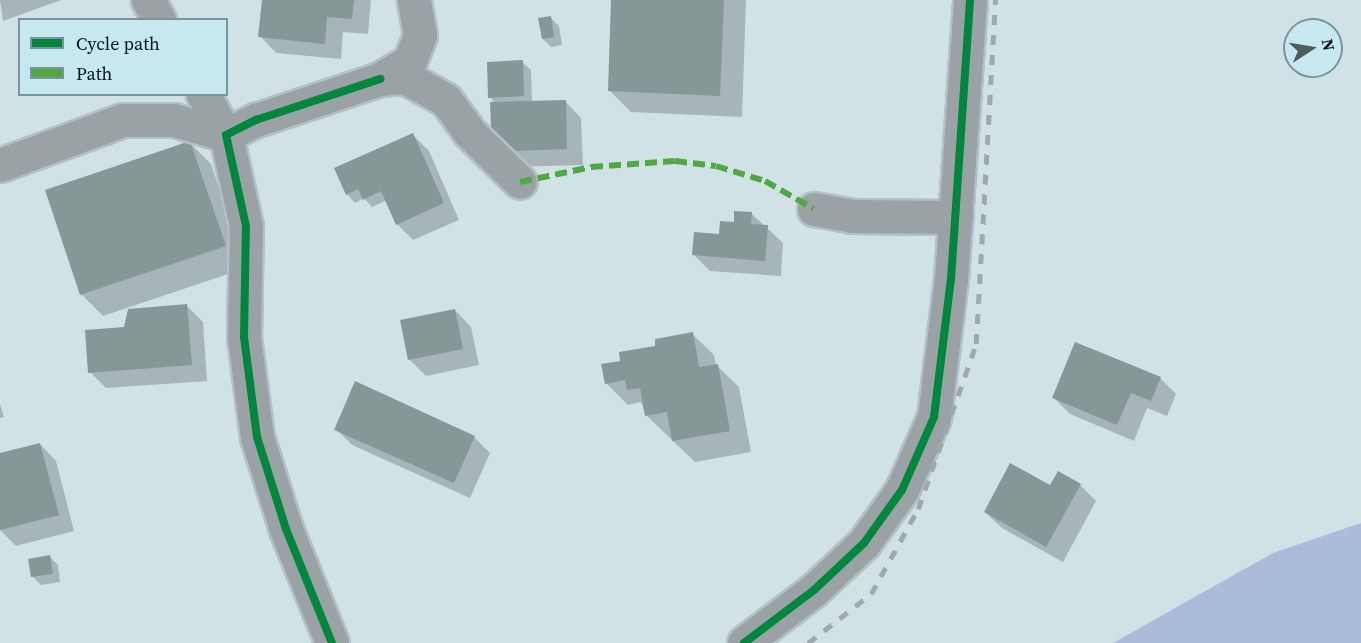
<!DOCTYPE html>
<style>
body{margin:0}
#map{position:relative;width:1361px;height:643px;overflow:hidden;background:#d1e2e7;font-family:"Source Serif 4",serif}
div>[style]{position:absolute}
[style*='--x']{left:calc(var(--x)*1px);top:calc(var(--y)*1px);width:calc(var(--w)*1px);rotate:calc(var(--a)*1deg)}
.water>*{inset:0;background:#aabcda}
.shadow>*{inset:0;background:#0003}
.building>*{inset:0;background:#879697}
.roads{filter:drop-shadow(2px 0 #b3c0c4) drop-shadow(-2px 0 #b3c0c4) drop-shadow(0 2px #b3c0c4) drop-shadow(0 -2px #b3c0c4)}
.minor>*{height:33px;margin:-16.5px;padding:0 16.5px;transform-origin:16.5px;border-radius:16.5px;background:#9ba2a6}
.rail>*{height:4.5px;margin-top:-2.25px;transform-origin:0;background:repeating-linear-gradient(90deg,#9fa9ac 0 10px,transparent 0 20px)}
.quiet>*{height:6px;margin-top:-3px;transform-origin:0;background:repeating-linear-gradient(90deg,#50a842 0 12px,transparent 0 18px)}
.cycleway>*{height:8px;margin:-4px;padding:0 4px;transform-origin:4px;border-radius:4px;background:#00873e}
span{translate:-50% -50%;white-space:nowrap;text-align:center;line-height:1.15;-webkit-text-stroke:6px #c7e8f1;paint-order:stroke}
.legend{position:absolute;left:18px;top:18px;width:210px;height:78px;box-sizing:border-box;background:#c7e8f1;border:2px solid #7b939a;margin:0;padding:8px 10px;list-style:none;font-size:18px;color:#081417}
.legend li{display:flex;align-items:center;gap:12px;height:30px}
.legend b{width:30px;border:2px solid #7b939a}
.north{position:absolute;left:1283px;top:18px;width:60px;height:60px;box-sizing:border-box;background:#c7e8f1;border:2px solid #7b939a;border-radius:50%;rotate:78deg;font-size:16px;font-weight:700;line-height:24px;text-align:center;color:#081417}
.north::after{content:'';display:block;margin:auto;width:21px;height:27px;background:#4e5c60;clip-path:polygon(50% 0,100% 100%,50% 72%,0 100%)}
</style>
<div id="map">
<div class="water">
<div style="clip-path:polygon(1361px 523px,1361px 643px,1113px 643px,1273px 553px)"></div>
</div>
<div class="shadow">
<div style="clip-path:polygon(0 0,61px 0,3px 21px)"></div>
<div style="clip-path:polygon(264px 0,371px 0,368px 34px,343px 32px,341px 59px,276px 53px,260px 36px)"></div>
<div style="clip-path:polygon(613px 0,746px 0,742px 117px,631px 112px,609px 90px)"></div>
<div style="clip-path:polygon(550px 17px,559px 26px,562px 45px,551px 47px,543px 39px)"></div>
<div style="clip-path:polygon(522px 62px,531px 70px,532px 102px,565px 101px,581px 118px,583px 165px,510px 167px,496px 104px,490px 97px)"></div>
<div style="clip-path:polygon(413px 135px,429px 151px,459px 220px,413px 240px,397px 224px,387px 200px,372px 207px,364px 198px,355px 203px,347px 194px)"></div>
<div style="clip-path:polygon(189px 142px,211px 164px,246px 268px,103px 316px,81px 294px)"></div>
<div style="clip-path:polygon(752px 214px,783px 243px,781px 276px,710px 271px,694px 255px)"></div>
<div style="clip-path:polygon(187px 306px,203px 322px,207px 381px,106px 388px,90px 372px,125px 329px)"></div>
<div style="clip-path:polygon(455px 310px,471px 327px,479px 365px,426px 376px,410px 360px,402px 321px)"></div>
<div style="clip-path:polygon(692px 334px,714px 355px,716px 365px,739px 387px,751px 452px,695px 462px,646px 415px,641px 402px,628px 405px,606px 383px,621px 362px)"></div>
<div style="clip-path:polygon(1160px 378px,1176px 394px,1167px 416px,1147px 408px,1134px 441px,1070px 414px,1054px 398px)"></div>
<div style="clip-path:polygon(0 404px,4px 417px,0 418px)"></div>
<div style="clip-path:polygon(336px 429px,474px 437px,490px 453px,470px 498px,352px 445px)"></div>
<div style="clip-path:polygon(40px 444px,56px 461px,74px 531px,16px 546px,0 530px,0 454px)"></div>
<div style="clip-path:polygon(1080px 485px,1096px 501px,1063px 562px,1002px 528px,985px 512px,1051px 487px)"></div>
<div style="clip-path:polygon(50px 557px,58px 565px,60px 582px,41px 585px,32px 576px)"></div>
</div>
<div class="building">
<div style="clip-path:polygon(262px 0,354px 0,352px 19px,327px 17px,325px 44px,258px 37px)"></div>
<div style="clip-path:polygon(611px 0,724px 0,720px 96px,608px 91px)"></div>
<div style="clip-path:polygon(551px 16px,554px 37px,542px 39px,538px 18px)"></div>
<div style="clip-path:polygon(523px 60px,524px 96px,488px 98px,487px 62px)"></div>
<div style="clip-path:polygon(566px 100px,567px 149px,492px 152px,490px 102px)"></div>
<div style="clip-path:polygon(413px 133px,444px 203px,396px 225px,381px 191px,363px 200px,358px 189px,346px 195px,334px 168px)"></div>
<div style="clip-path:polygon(190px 141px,226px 246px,80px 295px,45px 190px)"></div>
<div style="clip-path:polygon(734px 211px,752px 212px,751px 224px,768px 225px,765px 261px,692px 255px,694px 232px,719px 234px,720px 221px,734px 222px)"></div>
<div style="clip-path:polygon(187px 304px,192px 365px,88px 373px,85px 330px,124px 327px,128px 309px)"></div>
<div style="clip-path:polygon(455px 309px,463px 349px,408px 360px,400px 320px)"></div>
<div style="clip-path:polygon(693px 332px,699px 367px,718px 364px,730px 431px,672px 441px,667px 412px,645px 416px,640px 388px,627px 390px,625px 380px,605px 384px,601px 364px,620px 361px,619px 352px,655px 346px,655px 339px)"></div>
<div style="clip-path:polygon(1075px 342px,1161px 377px,1151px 401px,1131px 393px,1117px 425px,1052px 398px)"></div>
<div style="clip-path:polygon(355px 381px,475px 436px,454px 483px,334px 430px)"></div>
<div style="clip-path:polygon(40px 443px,59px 515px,0 530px,0 453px)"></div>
<div style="clip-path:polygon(1010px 463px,1050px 485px,1058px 471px,1081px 484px,1046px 547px,984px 512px)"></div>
<div style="clip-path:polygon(50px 555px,53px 574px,31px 577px,28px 559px)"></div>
</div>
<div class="roads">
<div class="minor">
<div style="--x:148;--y:0;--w:23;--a:61"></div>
<div style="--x:380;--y:79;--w:35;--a:-31"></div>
<div style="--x:410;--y:61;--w:28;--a:-69"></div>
<div style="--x:420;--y:35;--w:36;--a:-100"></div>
<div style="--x:203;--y:94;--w:47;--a:60.7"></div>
<div style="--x:0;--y:165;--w:131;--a:-20.1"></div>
<div style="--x:123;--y:120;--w:51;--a:0"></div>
<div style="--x:174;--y:120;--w:54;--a:16.1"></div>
<div style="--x:814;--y:209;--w:39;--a:10"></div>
<div style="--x:852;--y:216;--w:104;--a:0.6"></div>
<div style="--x:332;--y:643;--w:123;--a:-112"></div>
<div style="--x:286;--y:529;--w:96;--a:-107.5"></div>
<div style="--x:257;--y:437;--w:101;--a:-97.4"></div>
<div style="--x:244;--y:337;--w:111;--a:-89"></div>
<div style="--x:246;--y:226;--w:93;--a:-102.4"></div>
<div style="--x:226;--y:135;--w:34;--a:-27"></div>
<div style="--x:256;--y:120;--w:131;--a:-18.3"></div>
<div style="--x:380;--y:79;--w:25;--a:-5"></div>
<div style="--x:405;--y:77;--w:47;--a:29.3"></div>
<div style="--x:446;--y:100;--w:39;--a:54"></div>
<div style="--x:469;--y:132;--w:71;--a:44.4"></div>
<div style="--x:744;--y:643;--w:88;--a:-37.1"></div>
<div style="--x:814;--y:590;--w:69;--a:-43.2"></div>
<div style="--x:864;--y:543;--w:65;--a:-54.4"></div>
<div style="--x:902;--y:490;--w:80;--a:-66.3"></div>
<div style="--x:934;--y:417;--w:139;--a:-83"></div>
<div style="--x:951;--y:279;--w:280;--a:-86.1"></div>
</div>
</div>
<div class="rail">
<div style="--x:808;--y:643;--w:80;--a:-37.9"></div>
<div style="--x:871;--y:594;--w:97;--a:-61.1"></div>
<div style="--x:918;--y:509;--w:175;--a:-70.6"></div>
<div style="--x:976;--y:344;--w:345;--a:-86.8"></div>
</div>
<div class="quiet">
<div style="--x:520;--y:182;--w:73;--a:-11.9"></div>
<div style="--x:591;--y:167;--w:84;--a:-4.1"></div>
<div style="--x:675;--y:161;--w:41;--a:7"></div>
<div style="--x:716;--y:166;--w:51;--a:17"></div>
<div style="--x:765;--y:181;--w:56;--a:29.7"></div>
</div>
<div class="cycleway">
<div style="--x:332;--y:643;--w:123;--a:-112"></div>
<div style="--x:286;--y:529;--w:96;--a:-107.5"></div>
<div style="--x:257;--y:437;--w:101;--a:-97.4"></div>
<div style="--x:244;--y:337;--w:111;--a:-89"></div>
<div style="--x:246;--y:226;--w:93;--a:-102.4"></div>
<div style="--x:226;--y:135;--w:34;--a:-27"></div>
<div style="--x:256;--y:120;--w:131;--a:-18.3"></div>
<div style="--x:744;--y:643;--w:88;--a:-37.1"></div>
<div style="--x:814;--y:590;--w:69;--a:-43.2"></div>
<div style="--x:864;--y:543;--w:65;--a:-54.4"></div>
<div style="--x:902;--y:490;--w:80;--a:-66.3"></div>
<div style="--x:934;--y:417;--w:139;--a:-83"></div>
<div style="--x:951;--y:279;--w:280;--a:-86.1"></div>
</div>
<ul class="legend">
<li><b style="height:8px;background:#00873e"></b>Cycle path</li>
<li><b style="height:8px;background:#50a842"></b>Path</li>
</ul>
<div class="north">N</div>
</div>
